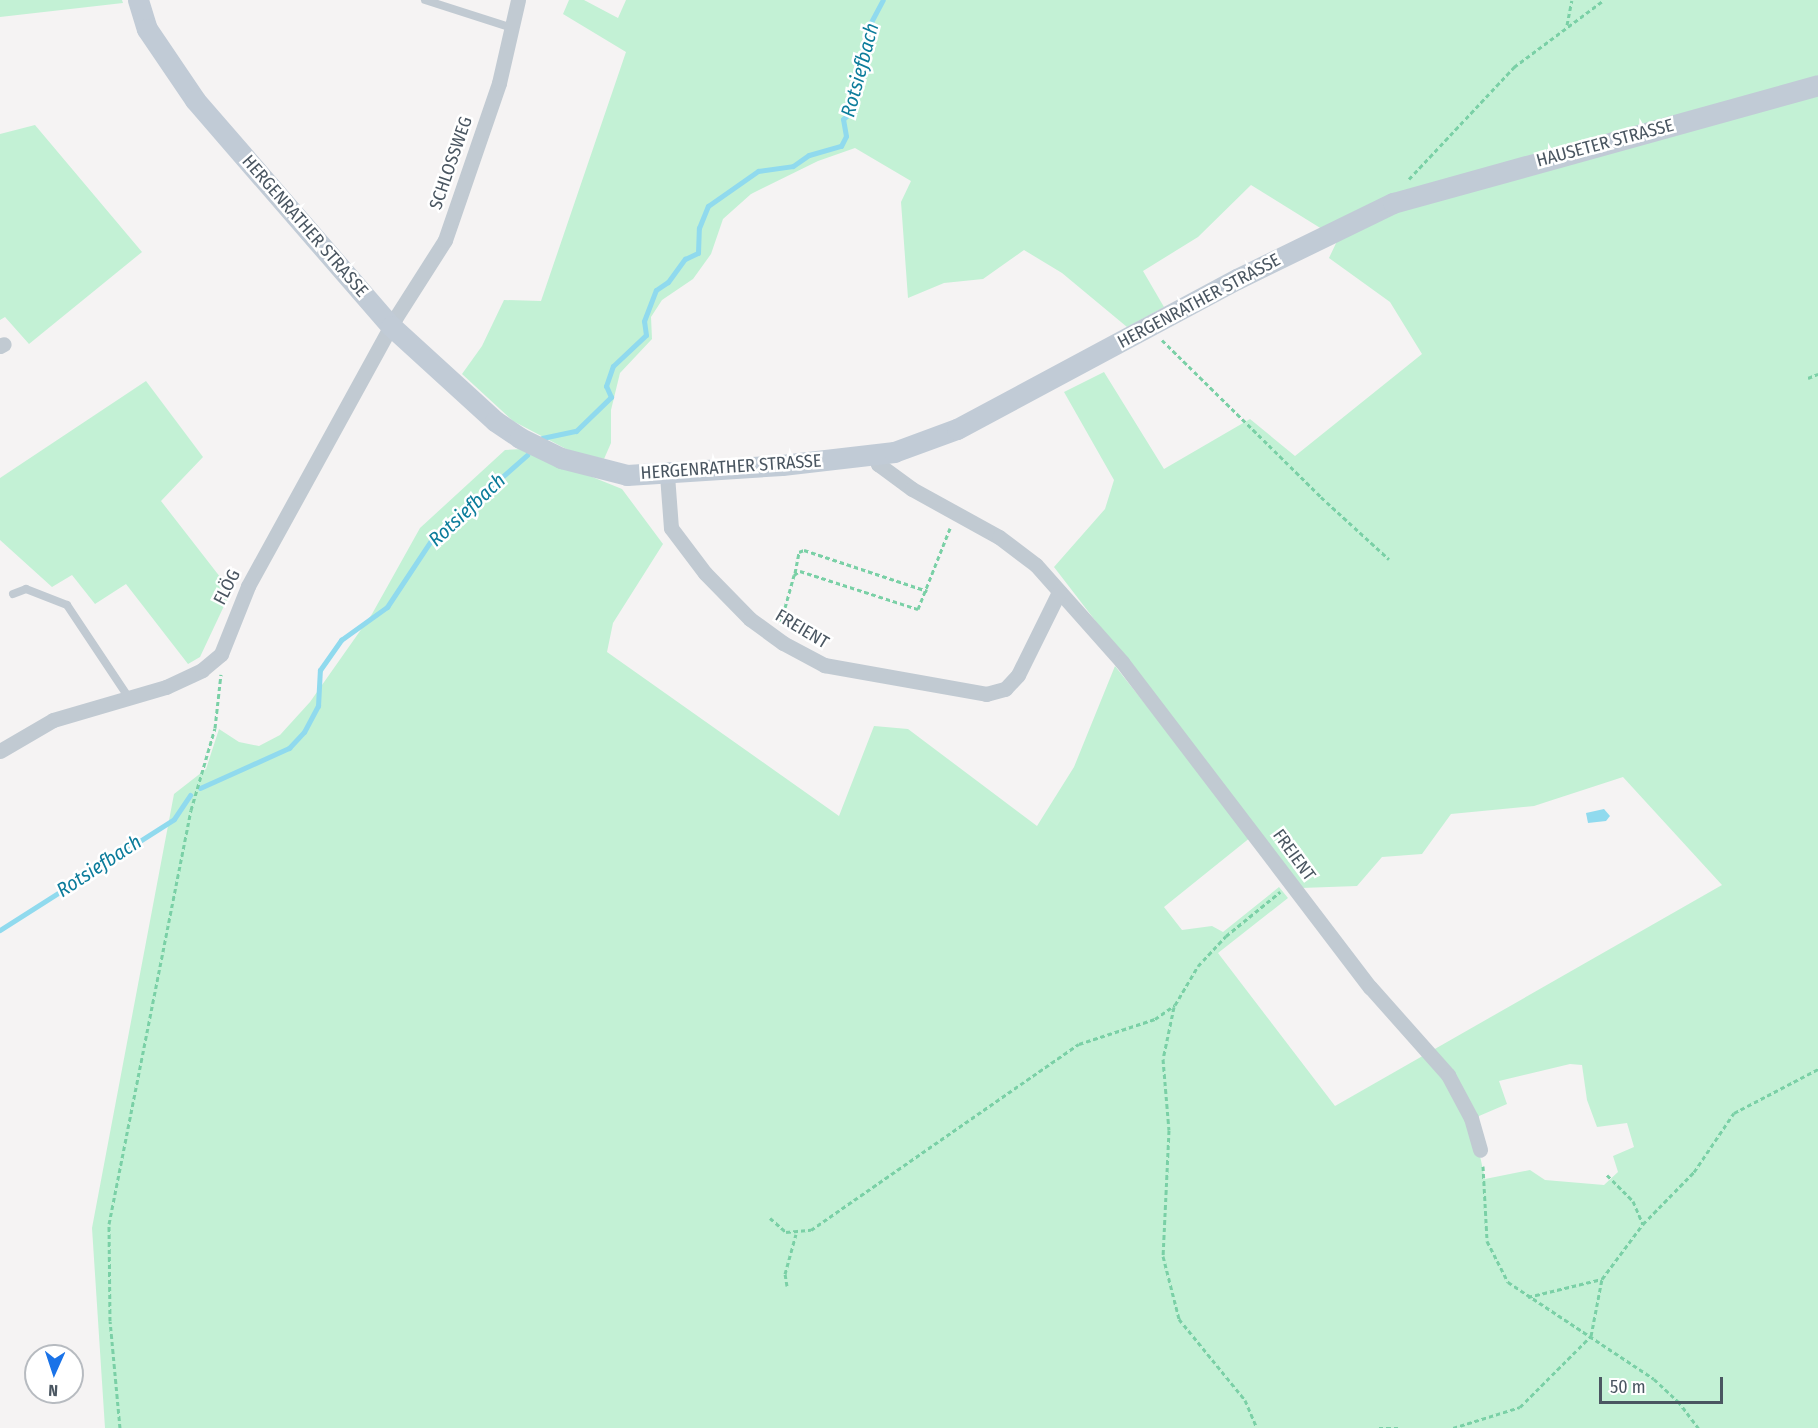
<!DOCTYPE html>
<meta charset="utf-8">
<style>
body{margin:0}
#map{position:relative;width:1818px;height:1428px;overflow:hidden;background:#f5f3f3;font-family:"Fira Sans Condensed",sans-serif}
div>[style]{position:absolute}
[style*='--x']{left:calc(var(--x)*1px);top:calc(var(--y)*1px);width:calc(var(--w)*1px);rotate:calc(var(--a)*1deg)}
.green>*{inset:0;background:#c3f1d5}
.water>*{inset:0;background:#90daee}
.stream>*{height:5px;margin:-2.5px;padding:0 2.5px;transform-origin:2.5px;border-radius:2.5px;background:#90daee}
.path>*{height:3px;margin-top:-1.5px;transform-origin:0;background:repeating-linear-gradient(90deg,#7ad0a6 0 4.5px,transparent 0 7.5px)}
.lane>*{height:8px;margin:-4px;padding:0 4px;transform-origin:4px;border-radius:4px;background:#c1cad2}
.street>*{height:15px;margin:-7.5px;padding:0 7.5px;transform-origin:7.5px;border-radius:7.5px;background:#c1cad2}
.secondary>*{height:21px;margin:-10.5px;padding:0 10.5px;transform-origin:10.5px;border-radius:10.5px;background:#c1cbd6}
span{translate:-50% -50%;white-space:nowrap;text-align:center;line-height:1.15;-webkit-text-stroke:5px #fff;paint-order:stroke}
.street-label{font-size:18px;color:#4a5661}
.water-label{font-size:20px;color:#0c7c9b;font-style:italic}
.north{position:absolute;left:24px;top:1344px;width:60px;height:60px;box-sizing:border-box;background:#fff;border:2px solid #b7bbc0;border-radius:50%;rotate:183deg;font-size:16px;font-weight:700;line-height:24px;text-align:center;color:#4a5661}
.north::after{content:'';display:block;margin:auto;width:21px;height:27px;background:#1a73e8;clip-path:polygon(50% 0,100% 100%,50% 72%,0 100%)}
.scale{position:absolute;left:1599px;top:1377px;width:124px;height:27px;box-sizing:border-box;border:3px solid #4a5661;border-top:0;padding-left:8px;font-size:18px;line-height:21px;white-space:nowrap;color:#4a5661;-webkit-text-stroke:4px #fff;paint-order:stroke}
</style>
<div id="map">
<div class="green">
<div style="clip-path:polygon(0 0,122px 0,123px 3px,0 17px)"></div>
<div style="clip-path:polygon(evenodd,569px 0,584px 0,618px 18px,626px 0,1818px 0,1818px 1428px,105px 1428px,92px 1228px,174px 794px,206px 769px,219px 729px,239px 742px,259px 746px,280px 735px,310px 702px,372px 614px,420px 528px,505px 450px,523px 449px,622px 489px,663px 544px,613px 623px,607px 652px,839px 816px,874px 726px,908px 729px,1037px 826px,1074px 767px,1115px 666px,1251px 837px,1164px 907px,1182px 930px,1212px 926px,1223px 932px,1279px 887px,1288px 898px,1218px 953px,1335px 1106px,1722px 885px,1623px 777px,1534px 806px,1451px 814px,1422px 854px,1382px 857px,1357px 886px,1301px 888px,1054px 567px,1105px 509px,1114px 480px,1064px 392px,1104px 372px,1164px 469px,1250px 419px,1295px 456px,1422px 354px,1390px 302px,1329px 258px,1338px 239px,1251px 185px,1198px 237px,1143px 271px,1164px 307px,1127px 327px,1062px 273px,1024px 250px,983px 279px,944px 283px,908px 298px,901px 202px,911px 181px,855px 148px,818px 161px,751px 194px,723px 219px,711px 254px,693px 279px,662px 300px,651px 317px,652px 339px,620px 373px,611px 410px,611px 443px,604px 459px,570px 451px,513px 421px,462px 374px,482px 346px,504px 300px,541px 301px,626px 52px,563px 14px,569px 0,1570px 1064px,1582px 1065px,1587px 1100px,1597px 1127px,1627px 1123px,1634px 1147px,1613px 1156px,1618px 1172px,1604px 1185px,1545px 1180px,1530px 1170px,1485px 1179px,1472px 1119px,1507px 1104px,1499px 1081px,1570px 1064px)"></div>
<div style="clip-path:polygon(35px 125px,142px 252px,29px 344px,5px 317px,0 320px,0 134px)"></div>
<div style="clip-path:polygon(146px 381px,203px 457px,161px 501px,231px 591px,200px 657px,188px 664px,126px 584px,95px 604px,72px 575px,52px 587px,0 540px,0 478px)"></div>
</div>
<div class="water">
<div style="clip-path:polygon(1604px 809px,1610px 816px,1606px 821px,1588px 823px,1586px 813px)"></div>
</div>
<div class="stream">
<div style="--x:542;--y:438;--w:35;--a:-12"></div>
<div style="--x:576;--y:431;--w:49;--a:-44.2"></div>
<div style="--x:611;--y:397;--w:12;--a:-114"></div>
<div style="--x:606;--y:386;--w:21;--a:-71"></div>
<div style="--x:613;--y:366;--w:45;--a:-43.2"></div>
<div style="--x:646;--y:335;--w:14;--a:-98"></div>
<div style="--x:644;--y:321;--w:33;--a:-69"></div>
<div style="--x:656;--y:290;--w:14;--a:-34"></div>
<div style="--x:668;--y:282;--w:29;--a:-54"></div>
<div style="--x:685;--y:259;--w:14;--a:-25"></div>
<div style="--x:698;--y:253;--w:25;--a:-88"></div>
<div style="--x:699;--y:228;--w:24;--a:-68"></div>
<div style="--x:708;--y:206;--w:61;--a:-35"></div>
<div style="--x:758;--y:171;--w:35;--a:-8"></div>
<div style="--x:793;--y:166;--w:19;--a:-35"></div>
<div style="--x:809;--y:155;--w:33;--a:-16"></div>
<div style="--x:841;--y:146;--w:11;--a:-63"></div>
<div style="--x:846;--y:136;--w:17;--a:-100"></div>
<div style="--x:843;--y:119;--w:11;--a:-41"></div>
<div style="--x:851;--y:112;--w:90;--a:-77.8"></div>
<div style="--x:870;--y:24;--w:27;--a:-62"></div>
<div style="--x:200;--y:788;--w:98;--a:-24.2"></div>
<div style="--x:289;--y:748;--w:22;--a:-47"></div>
<div style="--x:304;--y:732;--w:30;--a:-62"></div>
<div style="--x:318;--y:706;--w:36;--a:-87"></div>
<div style="--x:320;--y:670;--w:37;--a:-55"></div>
<div style="--x:341;--y:640;--w:57;--a:-35.7"></div>
<div style="--x:387;--y:607;--w:82;--a:-56.5"></div>
<div style="--x:432;--y:539;--w:127;--a:-41.5"></div>
<div style="--x:0;--y:930;--w:206;--a:-32.5"></div>
<div style="--x:174;--y:819;--w:29;--a:-56"></div>
</div>
<div class="path">
<div style="--x:1567;--y:25;--w:25;--a:-79"></div>
<div style="--x:1409;--y:179;--w:154;--a:-46.8"></div>
<div style="--x:1514;--y:67;--w:112;--a:-36.7"></div>
<div style="--x:1162;--y:340;--w:223;--a:44.6"></div>
<div style="--x:1321;--y:497;--w:92;--a:42.4"></div>
<div style="--x:1808;--y:378;--w:11;--a:-22"></div>
<div style="--x:795;--y:573;--w:21;--a:-79"></div>
<div style="--x:799;--y:552;--w:5;--a:-22"></div>
<div style="--x:804;--y:550;--w:130;--a:18.4"></div>
<div style="--x:781;--y:622;--w:49;--a:-74.5"></div>
<div style="--x:794;--y:575;--w:7;--a:-34"></div>
<div style="--x:800;--y:571;--w:124;--a:17.9"></div>
<div style="--x:918;--y:609;--w:87;--a:-68.4"></div>
<div style="--x:1174;--y:1007;--w:53;--a:101.9"></div>
<div style="--x:1163;--y:1059;--w:71;--a:85.2"></div>
<div style="--x:1169;--y:1130;--w:126;--a:92.7"></div>
<div style="--x:1163;--y:1256;--w:65;--a:75.7"></div>
<div style="--x:1179;--y:1319;--w:104;--a:50.8"></div>
<div style="--x:1245;--y:1400;--w:30;--a:67"></div>
<div style="--x:1483;--y:1166;--w:75;--a:86.9"></div>
<div style="--x:1487;--y:1241;--w:46;--a:62.9"></div>
<div style="--x:1508;--y:1282;--w:175;--a:33.6"></div>
<div style="--x:1654;--y:1379;--w:33;--a:43"></div>
<div style="--x:1678;--y:1401;--w:34;--a:53"></div>
<div style="--x:1607;--y:1175;--w:37;--a:45"></div>
<div style="--x:1633;--y:1201;--w:25;--a:67"></div>
<div style="--x:770;--y:1218;--w:21;--a:41"></div>
<div style="--x:786;--y:1232;--w:25;--a:-5"></div>
<div style="--x:811;--y:1230;--w:326;--a:-34.8"></div>
<div style="--x:1079;--y:1044;--w:80;--a:-18.2"></div>
<div style="--x:1155;--y:1019;--w:24;--a:-35"></div>
<div style="--x:1175;--y:1005;--w:45;--a:-59.5"></div>
<div style="--x:1198;--y:966;--w:41;--a:-47"></div>
<div style="--x:1226;--y:936;--w:70;--a:-39.2"></div>
<div style="--x:787;--y:1286;--w:12;--a:-99"></div>
<div style="--x:785;--y:1274;--w:41;--a:-74.6"></div>
<div style="--x:1528;--y:1297;--w:76;--a:-13.7"></div>
<div style="--x:120;--y:1428;--w:107;--a:-95.3"></div>
<div style="--x:110;--y:1321;--w:97;--a:-90.6"></div>
<div style="--x:109;--y:1224;--w:422;--a:-78.8"></div>
<div style="--x:191;--y:810;--w:85;--a:-73.7"></div>
<div style="--x:215;--y:728;--w:54;--a:-83.7"></div>
<div style="--x:1379;--y:1428;--w:21;--a:0"></div>
<div style="--x:1453;--y:1428;--w:70;--a:-17.4"></div>
<div style="--x:1520;--y:1407;--w:100;--a:-45"></div>
<div style="--x:1591;--y:1336;--w:58;--a:-79.1"></div>
<div style="--x:1602;--y:1279;--w:69;--a:-53.3"></div>
<div style="--x:1643;--y:1224;--w:73;--a:-45.6"></div>
<div style="--x:1694;--y:1172;--w:71;--a:-55.9"></div>
<div style="--x:1734;--y:1113;--w:95;--a:-27.6"></div>
</div>
<div class="lane">
<div style="--x:425;--y:0;--w:91;--a:17.8"></div>
<div style="--x:13;--y:594;--w:14;--a:-21"></div>
<div style="--x:26;--y:589;--w:44;--a:21.3"></div>
<div style="--x:67;--y:605;--w:112;--a:56.3"></div>
</div>
<div class="street">
<div style="--x:0;--y:346;--w:4;--a:-27"></div>
<div style="--x:875;--y:456;--w:9;--a:69"></div>
<div style="--x:878;--y:464;--w:42;--a:36.3"></div>
<div style="--x:912;--y:489;--w:99;--a:28.9"></div>
<div style="--x:999;--y:537;--w:46;--a:37.1"></div>
<div style="--x:1036;--y:565;--w:130;--a:48.4"></div>
<div style="--x:1122;--y:662;--w:409;--a:52.7"></div>
<div style="--x:1370;--y:987;--w:118;--a:48.4"></div>
<div style="--x:1448;--y:1075;--w:49;--a:61.9"></div>
<div style="--x:1471;--y:1118;--w:33;--a:74"></div>
<div style="--x:667;--y:475;--w:53;--a:85.7"></div>
<div style="--x:671;--y:528;--w:56;--a:52.9"></div>
<div style="--x:705;--y:573;--w:64;--a:45.6"></div>
<div style="--x:750;--y:619;--w:41;--a:36"></div>
<div style="--x:783;--y:643;--w:47;--a:28.2"></div>
<div style="--x:824;--y:665;--w:165;--a:10.1"></div>
<div style="--x:986;--y:694;--w:20;--a:-15"></div>
<div style="--x:1005;--y:689;--w:19;--a:-47"></div>
<div style="--x:1018;--y:675;--w:93;--a:-63.7"></div>
<div style="--x:0;--y:751;--w:61;--a:-30.3"></div>
<div style="--x:53;--y:720;--w:118;--a:-16.3"></div>
<div style="--x:166;--y:687;--w:40;--a:-25"></div>
<div style="--x:202;--y:670;--w:25;--a:-40"></div>
<div style="--x:221;--y:654;--w:73;--a:-68.3"></div>
<div style="--x:248;--y:586;--w:307;--a:-61.2"></div>
<div style="--x:396;--y:317;--w:91;--a:-57.5"></div>
<div style="--x:445;--y:240;--w:166;--a:-71"></div>
<div style="--x:499;--y:83;--w:85;--a:-77.1"></div>
</div>
<div class="secondary">
<div style="--x:138;--y:0;--w:30;--a:73"></div>
<div style="--x:147;--y:29;--w:86;--a:55.9"></div>
<div style="--x:195;--y:100;--w:299;--a:49.1"></div>
<div style="--x:391;--y:326;--w:141;--a:42.4"></div>
<div style="--x:495;--y:421;--w:30;--a:34"></div>
<div style="--x:520;--y:438;--w:46;--a:26"></div>
<div style="--x:561;--y:458;--w:68;--a:14.4"></div>
<div style="--x:627;--y:475;--w:155;--a:-3.7"></div>
<div style="--x:782;--y:465;--w:113;--a:-6.6"></div>
<div style="--x:894;--y:452;--w:67;--a:-20.1"></div>
<div style="--x:957;--y:429;--w:318;--a:-28.2"></div>
<div style="--x:1237;--y:279;--w:174;--a:-26"></div>
<div style="--x:1393;--y:203;--w:441;--a:-15.5"></div>
</div>
<div class="street-label">
<span style="left:1605px;top:143px;rotate:-15deg">HAUSETER STRASSE</span>
<span style="left:451px;top:163px;rotate:-71deg">SCHLOSSWEG</span>
<span style="left:305px;top:226px;rotate:49deg">HERGENRATHER STRASSE</span>
<span style="left:1199px;top:301px;rotate:-28deg">HERGENRATHER STRASSE</span>
<span style="left:731px;top:467px;rotate:-4deg">HERGENRATHER STRASSE</span>
<span style="left:227px;top:587px;rotate:-63deg">FLÖG</span>
<span style="left:802px;top:629px;rotate:31deg">FREIENT</span>
<span style="left:1294px;top:855px;rotate:54deg">FREIENT</span>
</div>
<div class="water-label">
<span style="left:860px;top:70px;rotate:-75deg">Rotsiefbach</span>
<span style="left:467px;top:510px;rotate:-43deg">Rotsiefbach</span>
<span style="left:99px;top:866px;rotate:-33deg">Rotsiefbach</span>
</div>
<div class="north">N</div>
<div class="scale">50 m</div>
</div>
